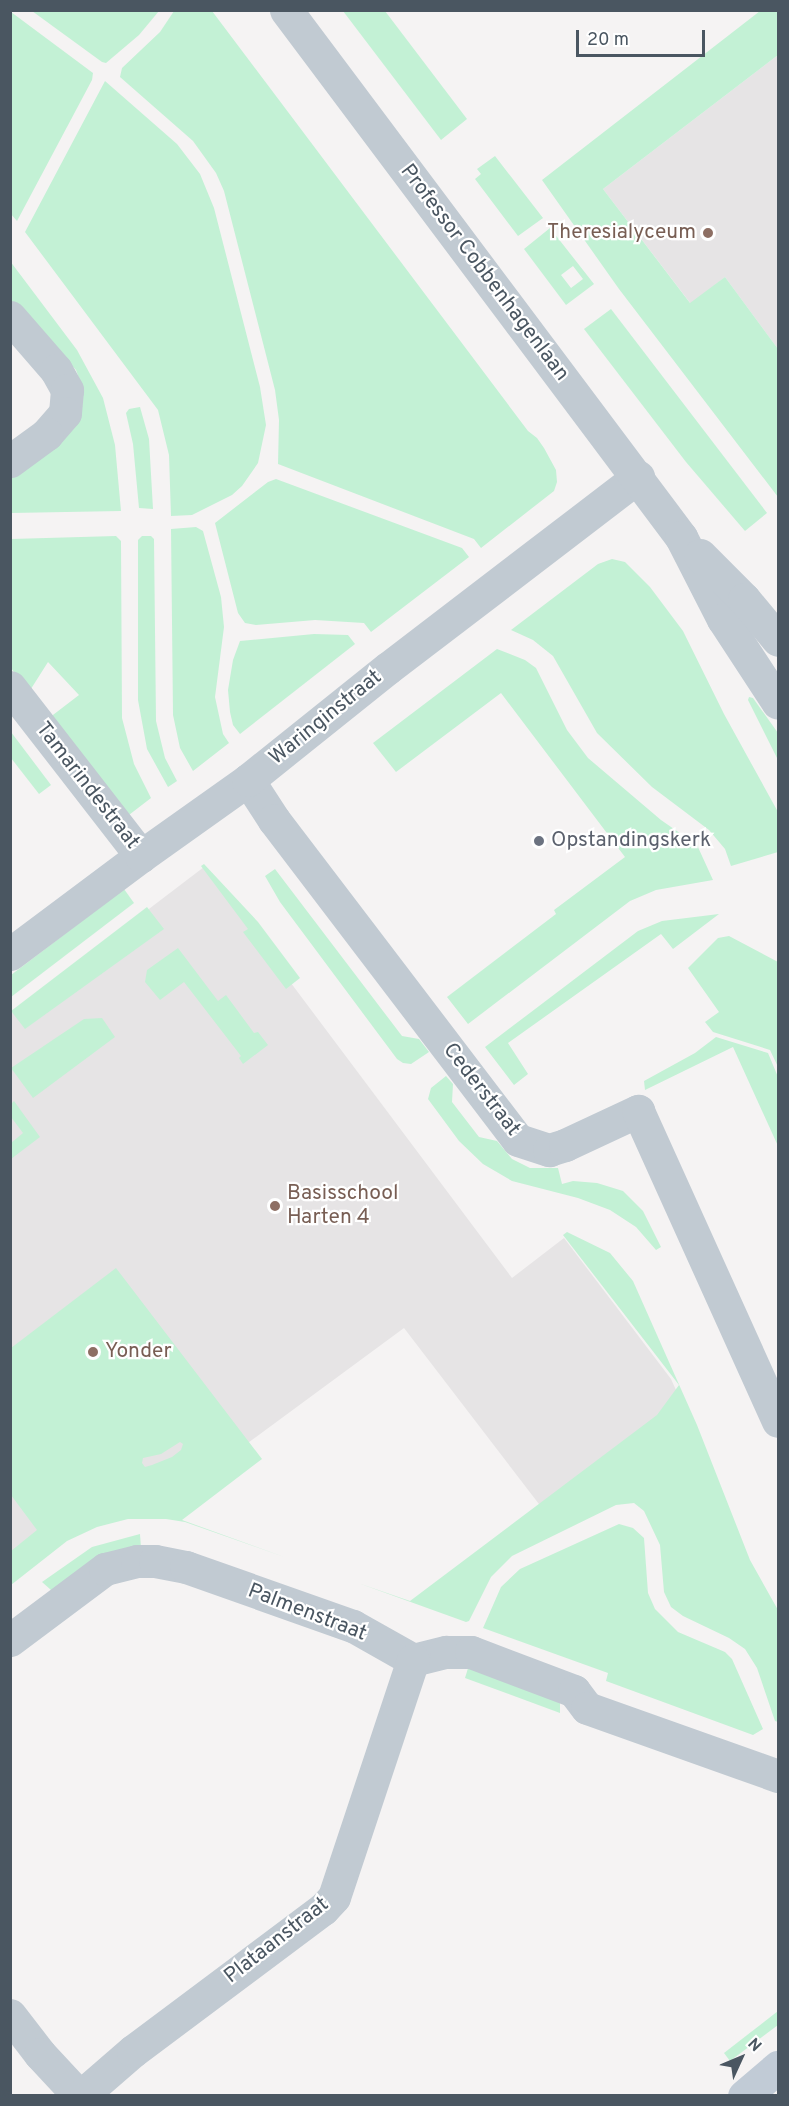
<!DOCTYPE html>
<style>
body{margin:0}
#map{position:relative;width:789px;height:2106px;overflow:hidden;background:#f5f3f3;font-family:Overpass,sans-serif}
div>[style]{position:absolute}
[style*='--x']{left:calc(var(--x)*1px);top:calc(var(--y)*1px);width:calc(var(--w)*1px);rotate:calc(var(--a)*1deg)}
.education>*{inset:0;background:#e6e4e5}
.green>*{inset:0;background:#c3f1d5}
.minor>*{height:33px;margin:-16.5px;padding:0 16.5px;transform-origin:16.5px;border-radius:16.5px;background:#c1cad2}
.tertiary>*{height:33px;margin:-16.5px;padding:0 16.5px;transform-origin:16.5px;border-radius:16.5px;background:#c1cad2}
.secondary>*{height:33px;margin:-16.5px;padding:0 16.5px;transform-origin:16.5px;border-radius:16.5px;background:#c1cbd6}
.dots>*{width:16px;height:16px;translate:-50% -50%;box-sizing:border-box;border:3px solid #fff;border-radius:50%}
span{translate:-50% -50%;white-space:nowrap;text-align:center;line-height:1.15;-webkit-text-stroke:4.5px #fff;paint-order:stroke}
.education-label{font-size:21px;color:#785e54}
.right{translate:-100% -50%;text-align:right}
.left{translate:0 -50%;text-align:left}
.street-label{font-size:21px;color:#4a5661}
.worship-label{font-size:21px;color:#5b616d}
.frame{position:absolute;inset:0;border:12px solid #4a5661;pointer-events:none}
.north{position:absolute;left:711px;top:2028px;width:60px;height:60px;-webkit-text-stroke:4px #fff;paint-order:stroke;rotate:46deg;font-size:16px;font-weight:700;line-height:24px;text-align:center;color:#4a5661}
.north::after{content:'';display:block;margin:auto;width:21px;height:27px;background:#4a5661;clip-path:polygon(50% 0,100% 100%,50% 72%,0 100%)}
.scale{position:absolute;left:576px;top:30px;width:129px;height:27px;box-sizing:border-box;border:3px solid #4a5661;border-top:0;padding-left:8px;font-size:18px;line-height:21px;white-space:nowrap;color:#4a5661;-webkit-text-stroke:4px #fff;paint-order:stroke}
</style>
<div id="map">
<div class="education">
<div style="clip-path:polygon(778px 55px,778px 349px,725px 277px,691px 304px,603px 189px)"></div>
<div style="clip-path:polygon(204px 867px,512px 1278px,564px 1238px,671px 1379px,681px 1401px,542px 1508px,404px 1328px,245px 1445px,96px 1514px,11px 1579px,11px 1014px)"></div>
</div>
<div class="green">
<div style="clip-path:polygon(32px 11px,159px 11px,139px 35px,106px 63px,102px 62px)"></div>
<div style="clip-path:polygon(174px 11px,212px 11px,528px 431px,537px 438px,544px 448px,556px 470px,557px 482px,554px 491px,481px 548px,474px 539px,278px 464px,279px 420px,275px 390px,224px 191px,216px 173px,193px 141px,120px 77px,122px 68px,160px 32px)"></div>
<div style="clip-path:polygon(343px 11px,385px 11px,467px 119px,441px 140px)"></div>
<div style="clip-path:polygon(760px 11px,778px 11px,778px 55px,603px 189px,690px 303px,725px 277px,778px 349px,778px 497px,619px 289px,542px 180px)"></div>
<div style="clip-path:polygon(11px 12px,93px 73px,92px 80px,17px 221px,10px 213px)"></div>
<div style="clip-path:polygon(105px 81px,177px 144px,200px 174px,214px 208px,260px 387px,266px 425px,258px 463px,242px 486px,232px 495px,192px 515px,171px 516px,169px 455px,158px 410px,25px 232px)"></div>
<div style="clip-path:polygon(495px 156px,543px 218px,518px 236px,475px 179px,481px 174px,477px 169px)"></div>
<div style="clip-path:polygon(evenodd,550px 228px,594px 284px,566px 305px,524px 249px,550px 228px,573px 266px,583px 279px,571px 288px,561px 275px,573px 266px)"></div>
<div style="clip-path:polygon(10px 261px,77px 350px,103px 398px,115px 445px,121px 511px,11px 513px,11px 479px,67px 436px,79px 420px,83px 399px,83px 389px,76px 370px,11px 300px)"></div>
<div style="clip-path:polygon(611px 309px,767px 513px,745px 531px,686px 462px,584px 329px)"></div>
<div style="clip-path:polygon(140px 407px,149px 439px,153px 509px,139px 508px,133px 444px,126px 413px,129px 409px)"></div>
<div style="clip-path:polygon(276px 479px,462px 548px,469px 557px,371px 632px,364px 623px,315px 620px,256px 625px,245px 623px,238px 613px,215px 523px,268px 482px)"></div>
<div style="clip-path:polygon(196px 527px,203px 531px,221px 597px,224px 627px,215px 697px,223px 734px,229px 743px,193px 771px,180px 748px,173px 715px,171px 529px)"></div>
<div style="clip-path:polygon(116px 536px,121px 541px,122px 718px,134px 764px,151px 798px,125px 818px,49px 718px,79px 695px,48px 662px,29px 692px,11px 668px,11px 539px)"></div>
<div style="clip-path:polygon(142px 536px,151px 536px,154px 539px,156px 721px,165px 758px,177px 781px,168px 787px,147px 749px,138px 700px,138px 540px)"></div>
<div style="clip-path:polygon(612px 559px,625px 562px,650px 587px,683px 631px,724px 714px,778px 812px,778px 852px,731px 866px,725px 849px,709px 830px,652px 787px,597px 733px,553px 656px,533px 640px,511px 630px,598px 564px)"></div>
<div style="clip-path:polygon(314px 634px,348px 635px,355px 644px,240px 734px,233px 725px,230px 712px,228px 690px,233px 660px,240px 641px)"></div>
<div style="clip-path:polygon(497px 649px,525px 660px,536px 668px,567px 730px,588px 758px,661px 820px,697px 845px,713px 880px,656px 890px,630px 901px,468px 1024px,447px 997px,556px 914px,554px 910px,625px 857px,501px 693px,396px 772px,373px 743px)"></div>
<div style="clip-path:polygon(749px 697px,753px 698px,778px 733px,778px 760px,748px 700px)"></div>
<div style="clip-path:polygon(11px 732px,51px 785px,39px 794px,11px 758px)"></div>
<div style="clip-path:polygon(204px 864px,258px 922px,300px 978px,286px 989px,243px 932px,248px 929px,201px 866px)"></div>
<div style="clip-path:polygon(275px 869px,402px 1036px,419px 1039px,429px 1052px,411px 1064px,403px 1063px,397px 1059px,280px 902px,265px 876px)"></div>
<div style="clip-path:polygon(124px 889px,134px 903px,11px 997px,11px 975px)"></div>
<div style="clip-path:polygon(147px 907px,164px 929px,25px 1029px,11px 1011px)"></div>
<div style="clip-path:polygon(719px 914px,673px 949px,661px 934px,508px 1043px,528px 1074px,514px 1085px,485px 1047px,638px 931px,662px 921px)"></div>
<div style="clip-path:polygon(729px 936px,778px 962px,778px 1067px,770px 1050px,713px 1032px,705px 1022px,719px 1012px,688px 968px,718px 938px)"></div>
<div style="clip-path:polygon(178px 948px,218px 1001px,226px 995px,254px 1033px,258px 1032px,268px 1045px,243px 1064px,239px 1058px,241px 1056px,184px 982px,160px 1000px,145px 982px,147px 970px)"></div>
<div style="clip-path:polygon(102px 1018px,115px 1037px,33px 1098px,11px 1068px,84px 1019px)"></div>
<div style="clip-path:polygon(716px 1037px,768px 1053px,778px 1077px,778px 1146px,733px 1047px,645px 1090px,644px 1081px,695px 1053px)"></div>
<div style="clip-path:polygon(446px 1076px,453px 1084px,452px 1102px,479px 1137px,497px 1141px,512px 1159px,530px 1168px,558px 1168px,562px 1184px,573px 1181px,597px 1183px,623px 1191px,643px 1211px,661px 1247px,656px 1250px,636px 1227px,610px 1210px,578px 1198px,512px 1181px,483px 1164px,459px 1141px,428px 1099px,431px 1088px)"></div>
<div style="clip-path:polygon(14px 1101px,40px 1137px,11px 1159px,11px 1143px,23px 1133px,11px 1117px,11px 1104px)"></div>
<div style="clip-path:polygon(567px 1232px,610px 1253px,633px 1281px,697px 1425px,750px 1560px,778px 1610px,778px 1722px,775px 1721px,757px 1668px,745px 1649px,729px 1638px,683px 1616px,671px 1607px,664px 1592px,660px 1545px,644px 1511px,634px 1503px,616px 1505px,512px 1556px,491px 1577px,469px 1621px,466px 1622px,358px 1583px,410px 1601px,657px 1415px,679px 1385px,563px 1235px)"></div>
<div style="clip-path:polygon(evenodd,116px 1268px,262px 1459px,182px 1520px,287px 1558px,185px 1522px,166px 1519px,128px 1519px,97px 1527px,67px 1541px,11px 1585px,11px 1551px,37px 1530px,11px 1495px,11px 1348px,116px 1268px,180px 1442px,183px 1444px,181px 1450px,172px 1457px,152px 1465px,145px 1467px,142px 1463px,143px 1458px,161px 1454px,180px 1442px)"></div>
<div style="clip-path:polygon(619px 1524px,633px 1528px,644px 1538px,648px 1593px,655px 1609px,678px 1632px,725px 1652px,732px 1659px,763px 1729px,753px 1735px,606px 1681px,608px 1673px,483px 1628px,501px 1587px,520px 1569px)"></div>
<div style="clip-path:polygon(140px 1534px,141px 1548px,51px 1590px,42px 1582px,92px 1547px)"></div>
<div style="clip-path:polygon(469px 1665px,560px 1701px,560px 1713px,465px 1678px)"></div>
<div style="clip-path:polygon(778px 2011px,778px 2025px,730px 2061px,724px 2053px)"></div>
</div>
<div class="minor">
<div style="--x:10;--y:317;--w:70;--a:49"></div>
<div style="--x:56;--y:370;--w:23;--a:61"></div>
<div style="--x:67;--y:390;--w:23;--a:95"></div>
<div style="--x:65;--y:413;--w:28;--a:131"></div>
<div style="--x:47;--y:434;--w:46;--a:143.9"></div>
<div style="--x:10;--y:687;--w:214;--a:52.2"></div>
<div style="--x:248;--y:780;--w:48;--a:57"></div>
<div style="--x:274;--y:820;--w:402;--a:52.7"></div>
<div style="--x:518;--y:1140;--w:33;--a:18"></div>
<div style="--x:549;--y:1150;--w:17;--a:-17"></div>
<div style="--x:565;--y:1145;--w:81;--a:-25"></div>
<div style="--x:638;--y:1111;--w:340;--a:65.7"></div>
<div style="--x:10;--y:954;--w:164;--a:-36.8"></div>
<div style="--x:141;--y:856;--w:131;--a:-35.4"></div>
<div style="--x:248;--y:780;--w:179;--a:-38.7"></div>
<div style="--x:388;--y:668;--w:315;--a:-37.4"></div>
<div style="--x:10;--y:1640;--w:119;--a:-36.8"></div>
<div style="--x:105;--y:1569;--w:33;--a:-14"></div>
<div style="--x:137;--y:1561;--w:18;--a:0"></div>
<div style="--x:155;--y:1561;--w:32;--a:11"></div>
<div style="--x:186;--y:1567;--w:177;--a:19.5"></div>
<div style="--x:353;--y:1626;--w:69;--a:29.5"></div>
<div style="--x:413;--y:1660;--w:34;--a:-14"></div>
<div style="--x:446;--y:1652;--w:25;--a:0"></div>
<div style="--x:471;--y:1652;--w:110;--a:20.7"></div>
<div style="--x:574;--y:1691;--w:21;--a:53"></div>
<div style="--x:587;--y:1708;--w:203;--a:19.6"></div>
<div style="--x:10;--y:2015;--w:49;--a:52.4"></div>
<div style="--x:40;--y:2054;--w:57;--a:47.1"></div>
<div style="--x:81;--y:2096;--w:69;--a:-40.9"></div>
<div style="--x:133;--y:2051;--w:237;--a:-36.8"></div>
<div style="--x:323;--y:1909;--w:16;--a:-47"></div>
<div style="--x:334;--y:1897;--w:250;--a:-71.6"></div>
</div>
<div class="tertiary">
<div style="--x:286;--y:10;--w:659;--a:53.15"></div>
<div style="--x:681;--y:537;--w:92;--a:62.9"></div>
<div style="--x:723;--y:619;--w:100;--a:56.8"></div>
<div style="--x:700;--y:555;--w:62;--a:45"></div>
<div style="--x:744;--y:599;--w:53;--a:50.3"></div>
</div>
<div class="secondary">
<div style="--x:744;--y:2096;--w:45;--a:-40.5"></div>
</div>
<div class="dots">
<div style="left:708px;top:233px;background:#8d6e63"></div>
<div style="left:539px;top:841px;background:#6b7280"></div>
<div style="left:275px;top:1206px;background:#8d6e63"></div>
<div style="left:93px;top:1352px;background:#8d6e63"></div>
</div>
<div class="education-label">
<span class="right" style="left:696px;top:233px">Theresialyceum</span>
<span class="left" style="left:287px;top:1206px">Basisschool<br>Harten 4</span>
<span class="left" style="left:105px;top:1352px">Yonder</span>
</div>
<div class="street-label">
<span style="left:484px;top:273px;rotate:53deg">Professor Cobbenhagenlaan</span>
<span style="left:326px;top:718px;rotate:-39deg">Waringinstraat</span>
<span style="left:87px;top:786px;rotate:52deg">Tamarindestraat</span>
<span style="left:481px;top:1090px;rotate:52deg">Cederstraat</span>
<span style="left:307px;top:1613px;rotate:21deg">Palmenstraat</span>
<span style="left:277px;top:1941px;rotate:-38deg">Plataanstraat</span>
</div>
<div class="worship-label">
<span class="left" style="left:551px;top:841px">Opstandingskerk</span>
</div>
<div class="frame"></div>
<div class="north">N</div>
<div class="scale">20 m</div>
</div>
